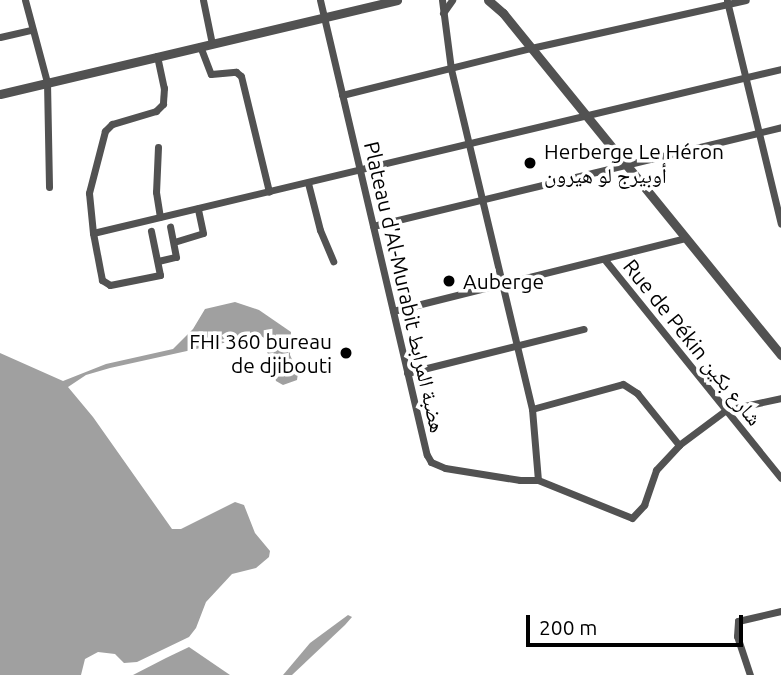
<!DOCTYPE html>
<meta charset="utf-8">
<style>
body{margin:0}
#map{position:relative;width:781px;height:675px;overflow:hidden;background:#fff;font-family:Ubuntu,"Noto Naskh Arabic",sans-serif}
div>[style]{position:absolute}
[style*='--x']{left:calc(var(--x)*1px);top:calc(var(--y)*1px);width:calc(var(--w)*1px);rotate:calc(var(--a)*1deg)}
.water>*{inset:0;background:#a0a0a0}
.minor>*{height:7px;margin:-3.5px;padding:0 3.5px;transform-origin:3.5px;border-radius:3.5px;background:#525252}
.tertiary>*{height:9px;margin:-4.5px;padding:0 4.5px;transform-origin:4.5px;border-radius:4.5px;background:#525252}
.dots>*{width:19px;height:19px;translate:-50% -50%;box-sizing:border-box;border:4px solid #fff;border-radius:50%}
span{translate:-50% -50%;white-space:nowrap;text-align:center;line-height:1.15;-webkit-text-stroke:7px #fff;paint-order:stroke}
.poi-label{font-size:21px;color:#000}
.left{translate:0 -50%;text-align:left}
.right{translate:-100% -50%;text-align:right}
.street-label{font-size:21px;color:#000}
.scale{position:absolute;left:526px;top:615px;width:217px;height:32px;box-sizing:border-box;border:4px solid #000;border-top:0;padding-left:9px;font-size:21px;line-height:24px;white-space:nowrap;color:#000;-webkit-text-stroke:5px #fff;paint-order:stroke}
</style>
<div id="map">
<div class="water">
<div style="clip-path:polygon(235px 302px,259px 310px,291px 332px,290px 355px,298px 373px,297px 380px,283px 385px,276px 381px,267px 351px,268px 340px,259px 335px,110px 368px,86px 375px,68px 387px,93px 417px,172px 529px,181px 529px,235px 502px,244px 505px,255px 533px,270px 551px,269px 557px,256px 568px,232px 574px,206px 602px,196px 628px,189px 637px,137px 662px,124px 663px,115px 654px,98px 652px,85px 659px,81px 675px,0 675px,0 353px,63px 381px,106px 364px,173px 349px,193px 329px,205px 309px)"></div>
<div style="clip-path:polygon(348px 615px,352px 617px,345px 625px,292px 675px,283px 675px,310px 643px)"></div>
<div style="clip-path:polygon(189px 647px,230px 675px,133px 675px,166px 658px)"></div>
</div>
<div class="minor">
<div style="--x:25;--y:0;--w:85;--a:75"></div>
<div style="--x:47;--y:82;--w:105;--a:88.9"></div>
<div style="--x:203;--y:0;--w:45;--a:78.4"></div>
<div style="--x:320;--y:0;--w:467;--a:76.8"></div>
<div style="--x:427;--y:455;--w:8;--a:60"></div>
<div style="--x:431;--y:462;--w:15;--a:23"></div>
<div style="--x:445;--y:468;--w:76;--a:9.1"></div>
<div style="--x:520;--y:480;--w:18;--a:0"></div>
<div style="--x:538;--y:480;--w:101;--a:22"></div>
<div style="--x:632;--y:518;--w:18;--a:-47"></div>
<div style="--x:644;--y:505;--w:37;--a:-71"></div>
<div style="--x:656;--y:470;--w:34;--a:-47"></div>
<div style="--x:679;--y:445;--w:59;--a:-36.7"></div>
<div style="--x:726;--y:410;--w:56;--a:-12.3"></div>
<div style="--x:442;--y:0;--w:70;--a:82.6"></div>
<div style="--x:451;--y:69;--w:350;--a:76.6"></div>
<div style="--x:532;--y:409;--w:94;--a:-15.4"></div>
<div style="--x:623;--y:384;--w:17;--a:33"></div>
<div style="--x:637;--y:393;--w:67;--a:51.1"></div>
<div style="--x:727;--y:1;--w:229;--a:76.4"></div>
<div style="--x:443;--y:13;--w:16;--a:-55"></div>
<div style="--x:0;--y:37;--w:32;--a:-13"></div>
<div style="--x:200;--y:46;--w:30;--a:69"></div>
<div style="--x:211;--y:74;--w:25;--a:-5"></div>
<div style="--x:236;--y:72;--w:6;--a:39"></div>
<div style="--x:241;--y:76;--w:119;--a:76.4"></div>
<div style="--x:157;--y:56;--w:33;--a:78"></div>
<div style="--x:164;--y:88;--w:16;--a:94"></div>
<div style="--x:163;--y:104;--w:10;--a:135"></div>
<div style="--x:156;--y:111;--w:46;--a:163.5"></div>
<div style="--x:112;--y:124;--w:10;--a:135"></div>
<div style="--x:105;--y:131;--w:64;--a:104.5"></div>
<div style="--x:89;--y:193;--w:40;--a:84.3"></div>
<div style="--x:93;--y:233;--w:707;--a:-13.41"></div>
<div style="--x:342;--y:95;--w:195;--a:-14"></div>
<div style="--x:531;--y:48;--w:220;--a:-12.6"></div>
<div style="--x:158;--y:147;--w:45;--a:92.5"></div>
<div style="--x:156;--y:192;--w:25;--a:81"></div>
<div style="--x:308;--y:183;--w:49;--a:75.7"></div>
<div style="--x:320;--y:230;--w:34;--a:67"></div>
<div style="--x:373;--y:226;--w:420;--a:-13.6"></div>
<div style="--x:93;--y:233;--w:48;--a:79.2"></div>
<div style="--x:102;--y:280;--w:9;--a:32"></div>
<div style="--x:110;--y:285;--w:51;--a:-11.3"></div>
<div style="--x:160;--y:275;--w:45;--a:-101.6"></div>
<div style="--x:174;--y:242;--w:30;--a:-17"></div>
<div style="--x:203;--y:233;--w:25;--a:-102"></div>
<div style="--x:605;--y:260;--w:280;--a:51.1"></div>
<div style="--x:158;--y:261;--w:18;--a:-13"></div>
<div style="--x:176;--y:257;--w:31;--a:-101"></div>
<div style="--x:393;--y:311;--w:301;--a:-14"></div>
<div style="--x:407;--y:373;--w:182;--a:-14"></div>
<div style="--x:532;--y:409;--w:71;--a:85.2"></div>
<div style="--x:750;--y:675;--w:41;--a:-108.4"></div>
<div style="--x:737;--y:636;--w:15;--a:-86"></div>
<div style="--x:738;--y:621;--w:44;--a:-13.1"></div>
</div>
<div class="tertiary">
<div style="--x:488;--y:0;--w:20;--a:41"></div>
<div style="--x:503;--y:13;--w:441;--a:50.9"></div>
<div style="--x:0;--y:94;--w:408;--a:-13.3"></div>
</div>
<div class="dots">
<div style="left:530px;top:163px;background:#000"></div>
<div style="left:449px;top:281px;background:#000"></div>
<div style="left:346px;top:353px;background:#000"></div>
</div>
<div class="poi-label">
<span class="left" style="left:544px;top:163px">Herberge Le Héron<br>أوبيرج لو هيرون</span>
<span class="left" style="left:463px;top:281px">Auberge</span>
<span class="right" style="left:332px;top:353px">FHI 360 bureau<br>de djibouti</span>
</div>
<div class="street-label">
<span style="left:405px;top:287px;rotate:77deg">Plateau d'Al-Murabit هضبة المرابط</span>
<span style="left:693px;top:342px;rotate:51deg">Rue de Pékin شارع بكين</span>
</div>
<div class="scale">200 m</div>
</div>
